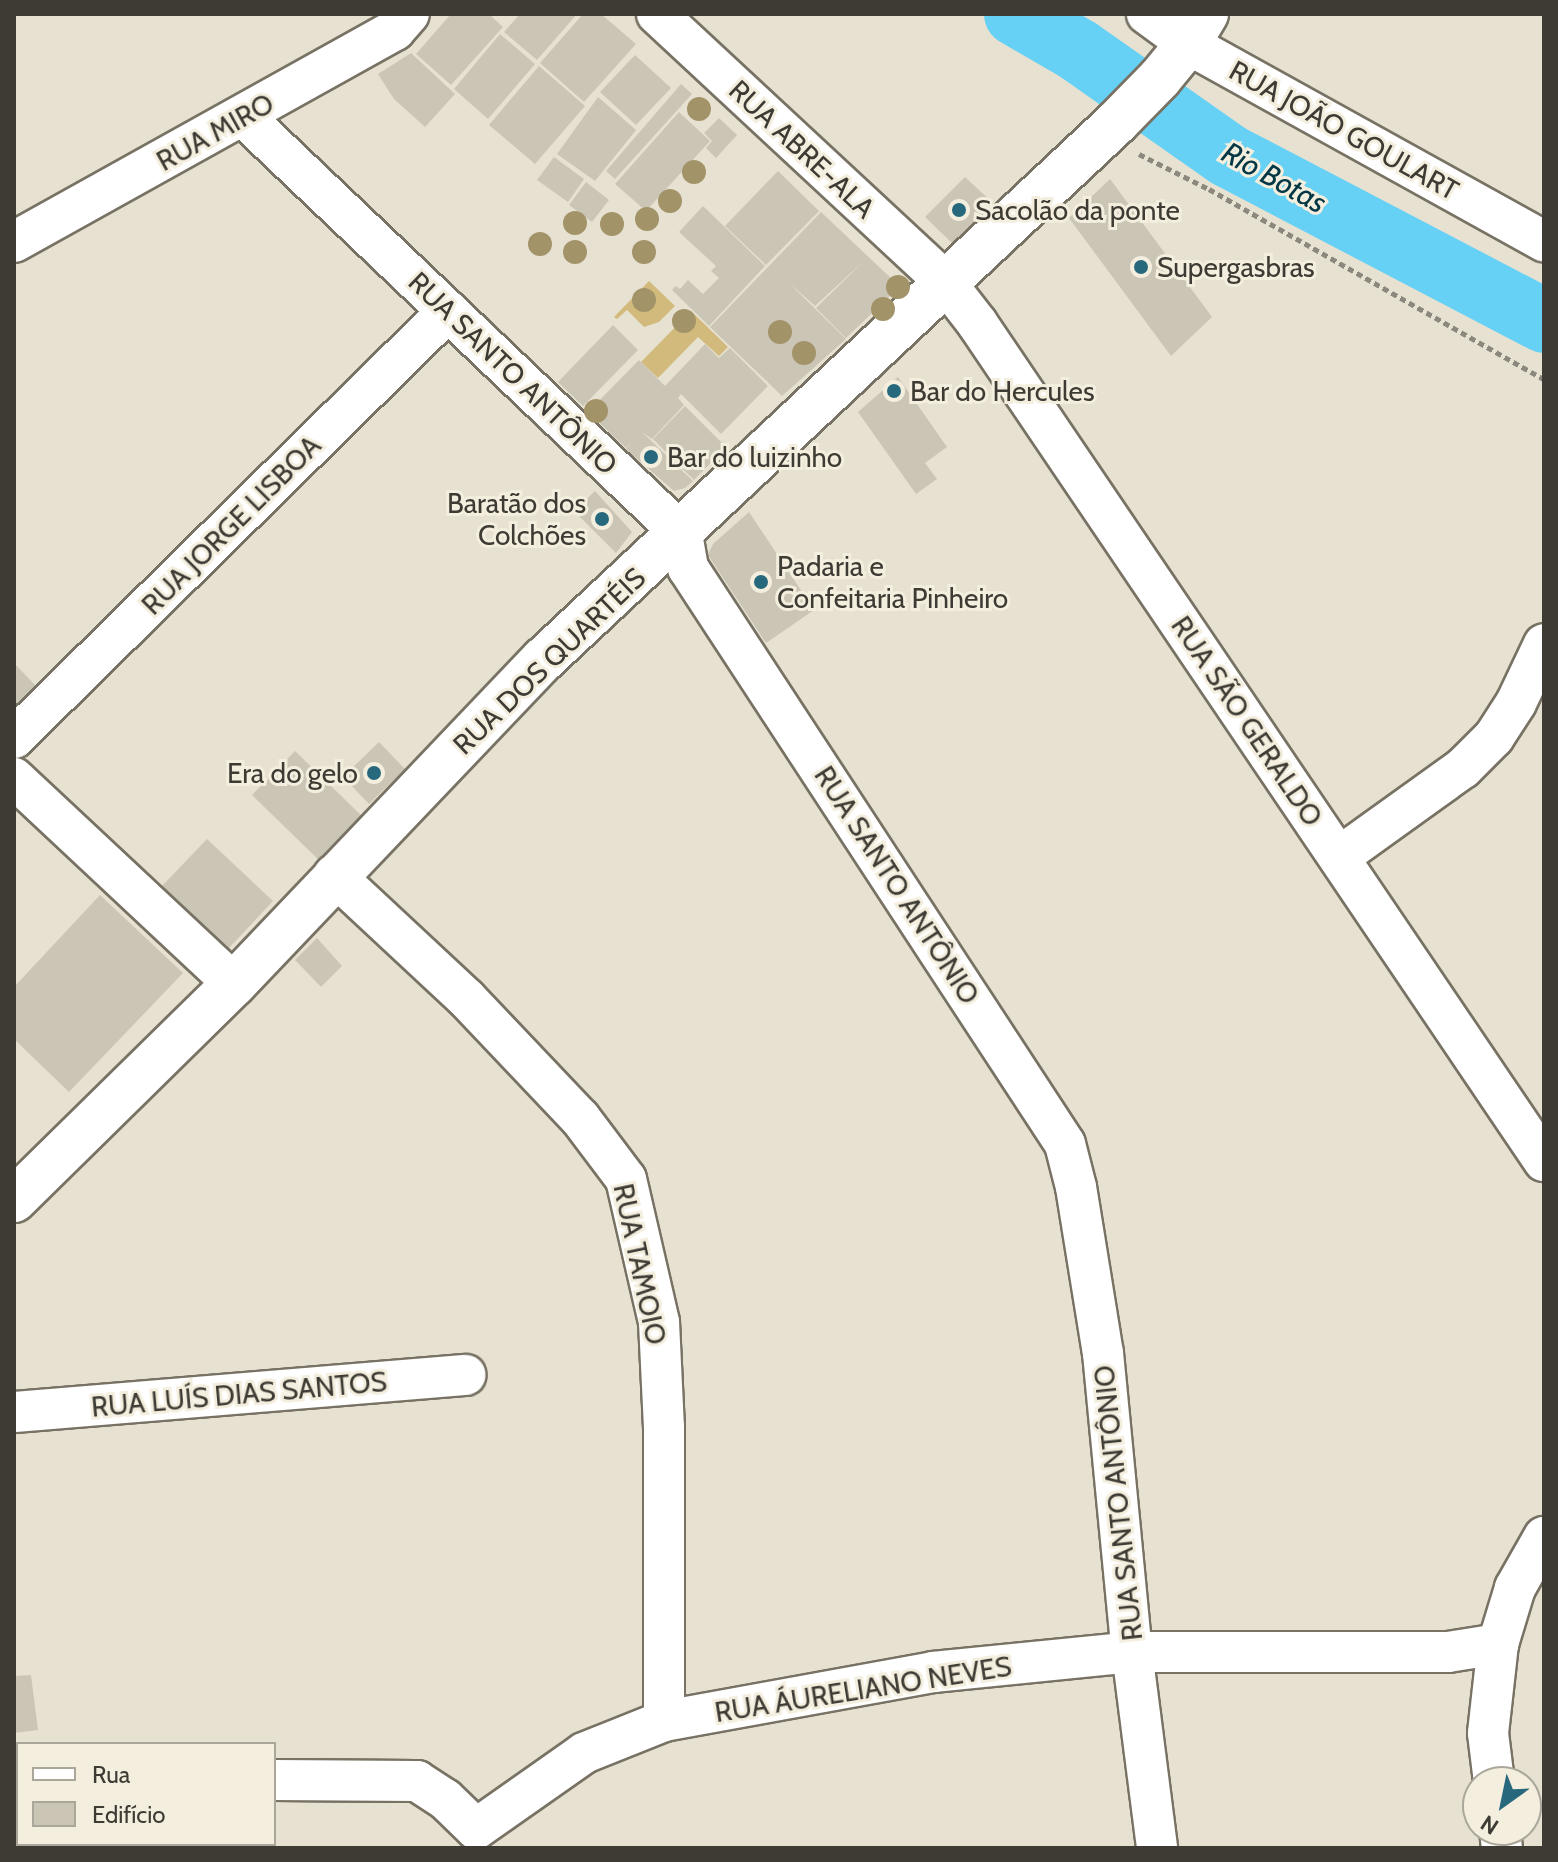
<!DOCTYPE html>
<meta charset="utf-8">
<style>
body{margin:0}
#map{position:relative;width:1558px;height:1862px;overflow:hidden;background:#e7e1d1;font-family:Cabin,sans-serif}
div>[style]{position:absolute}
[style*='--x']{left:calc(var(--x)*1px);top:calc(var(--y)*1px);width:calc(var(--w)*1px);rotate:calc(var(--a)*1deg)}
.green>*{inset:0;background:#d2ba7c}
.river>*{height:64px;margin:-32px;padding:0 32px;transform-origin:32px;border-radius:32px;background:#67d1f5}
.building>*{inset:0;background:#cbc5b6}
.path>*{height:5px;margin-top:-2.5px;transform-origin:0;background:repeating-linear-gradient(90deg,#8c887d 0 6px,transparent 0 10px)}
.roads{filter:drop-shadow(2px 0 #787264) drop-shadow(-2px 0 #787264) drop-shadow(0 2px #787264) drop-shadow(0 -2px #787264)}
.minor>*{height:40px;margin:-20px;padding:0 20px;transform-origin:20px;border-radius:20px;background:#fff}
.tertiary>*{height:44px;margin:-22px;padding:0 22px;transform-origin:22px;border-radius:22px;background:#fff}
.trees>*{width:24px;height:24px;margin:-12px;border-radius:50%;background:#a29369}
.dots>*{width:22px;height:22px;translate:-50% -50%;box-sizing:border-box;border:4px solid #f4eede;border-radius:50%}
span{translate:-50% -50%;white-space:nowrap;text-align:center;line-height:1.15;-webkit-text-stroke:6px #f4eede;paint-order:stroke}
.street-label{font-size:28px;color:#3d3b34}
.poi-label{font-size:28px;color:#3d3b34}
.left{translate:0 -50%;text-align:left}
.right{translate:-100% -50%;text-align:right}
.water-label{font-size:30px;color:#033745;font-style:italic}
.frame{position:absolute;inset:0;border:16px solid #3d3b34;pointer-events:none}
.legend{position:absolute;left:16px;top:1742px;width:260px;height:104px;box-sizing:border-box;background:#f4eede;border:2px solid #aba69a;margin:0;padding:10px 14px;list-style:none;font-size:24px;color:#3d3b34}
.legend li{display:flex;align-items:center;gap:16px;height:40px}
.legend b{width:40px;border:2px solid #aba69a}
.north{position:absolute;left:1462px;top:1766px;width:80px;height:80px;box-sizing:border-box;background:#f4eede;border:2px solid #aba69a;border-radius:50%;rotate:213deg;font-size:22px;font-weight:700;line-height:32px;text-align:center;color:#3d3b34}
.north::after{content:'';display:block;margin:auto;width:28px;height:36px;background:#28687d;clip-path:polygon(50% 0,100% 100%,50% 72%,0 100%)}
</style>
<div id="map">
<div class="green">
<div style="clip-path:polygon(649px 281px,675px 306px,659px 322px,644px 327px,627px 310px,617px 319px,614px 317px)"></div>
<div style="clip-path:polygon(691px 311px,728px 347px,719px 356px,698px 337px,658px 378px,641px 362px)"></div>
</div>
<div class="river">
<div style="--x:1016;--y:14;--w:72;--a:30.1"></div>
<div style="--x:1078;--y:50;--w:184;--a:35.1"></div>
<div style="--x:1229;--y:156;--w:356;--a:27.6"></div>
</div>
<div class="building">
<div style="clip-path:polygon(451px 14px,489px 14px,503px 27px,451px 85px,416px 54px)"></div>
<div style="clip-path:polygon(520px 14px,577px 14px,537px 60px,504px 32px)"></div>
<div style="clip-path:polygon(583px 14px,601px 14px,636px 44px,584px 102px,540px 63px)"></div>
<div style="clip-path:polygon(500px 34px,535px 64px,488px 119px,454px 89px)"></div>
<div style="clip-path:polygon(411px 53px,455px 94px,425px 127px,394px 99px,378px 74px)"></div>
<div style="clip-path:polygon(635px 55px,671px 88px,636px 125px,600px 92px)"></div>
<div style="clip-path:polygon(539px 66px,585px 106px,535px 164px,489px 125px)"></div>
<div style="clip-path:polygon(681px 84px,692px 94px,615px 179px,606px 171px)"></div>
<div style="clip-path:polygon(598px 97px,636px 130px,595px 181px,557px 154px)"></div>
<div style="clip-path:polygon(679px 112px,710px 141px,646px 211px,615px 184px)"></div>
<div style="clip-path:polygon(719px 118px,737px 135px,716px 158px,706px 148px,712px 141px,704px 133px)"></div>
<div style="clip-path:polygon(554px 157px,584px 179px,568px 202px,537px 180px)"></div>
<div style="clip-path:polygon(778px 171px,819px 211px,766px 265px,725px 226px)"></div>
<div style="clip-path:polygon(965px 177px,993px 203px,953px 244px,925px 217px)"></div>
<div style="clip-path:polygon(1110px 179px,1212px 317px,1171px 356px,1069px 218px)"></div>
<div style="clip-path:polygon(586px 182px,609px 200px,592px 222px,569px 205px)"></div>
<div style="clip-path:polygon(703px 206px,765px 266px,709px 326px,672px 290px,676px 286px,680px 289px,688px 280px,703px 294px,719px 278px,711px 271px,716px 266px,679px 232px)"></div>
<div style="clip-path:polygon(821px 212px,894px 281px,892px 294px,846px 338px,816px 308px,865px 260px,815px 306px,788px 282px,846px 339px,782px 396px,710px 327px)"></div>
<div style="clip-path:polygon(613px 325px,638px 350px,583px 406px,558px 382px)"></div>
<div style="clip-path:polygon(705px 344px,719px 358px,730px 348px,768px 386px,721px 434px,681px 394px,678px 398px,684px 405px,652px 439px,642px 432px,693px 481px,685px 488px,674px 491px,626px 449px,632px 442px,626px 448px,588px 412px,639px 360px,665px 386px)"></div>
<div style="clip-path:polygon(898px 377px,947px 447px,925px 463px,937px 479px,916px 494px,858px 412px)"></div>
<div style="clip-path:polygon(685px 406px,726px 447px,694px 480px,653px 439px)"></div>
<div style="clip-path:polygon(595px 491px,632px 532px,616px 553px,574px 511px)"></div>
<div style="clip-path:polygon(749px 512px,814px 610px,766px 643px,708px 555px,713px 544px)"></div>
<div style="clip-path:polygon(14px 663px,36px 686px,14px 707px)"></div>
<div style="clip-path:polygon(379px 742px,405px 769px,369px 804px,343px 777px)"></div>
<div style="clip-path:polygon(295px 751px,368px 822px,325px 866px,252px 795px)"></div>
<div style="clip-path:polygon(207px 839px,273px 901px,228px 949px,162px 886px)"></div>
<div style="clip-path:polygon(100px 895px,183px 973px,69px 1092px,14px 1039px,14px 987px)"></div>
<div style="clip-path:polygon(317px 938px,342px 966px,321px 987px,295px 960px)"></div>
<div style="clip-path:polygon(31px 1675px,38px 1730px,14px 1733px,14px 1676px)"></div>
</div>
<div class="path">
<div style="--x:1139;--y:154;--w:78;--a:26.6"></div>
<div style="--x:1209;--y:189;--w:385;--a:29.6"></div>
</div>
<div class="roads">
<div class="minor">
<div style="--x:657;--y:14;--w:395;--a:42.9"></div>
<div style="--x:946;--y:283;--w:51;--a:52.2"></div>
<div style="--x:977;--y:323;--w:1012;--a:55.92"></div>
<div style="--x:1147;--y:14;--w:51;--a:36.2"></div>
<div style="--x:1188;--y:44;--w:407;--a:29"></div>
<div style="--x:244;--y:117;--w:605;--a:43.59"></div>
<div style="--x:682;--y:534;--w:35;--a:80"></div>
<div style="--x:688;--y:568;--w:688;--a:56.79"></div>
<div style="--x:1065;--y:1144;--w:44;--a:75.7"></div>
<div style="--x:1076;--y:1187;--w:168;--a:80.8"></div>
<div style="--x:1103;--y:1353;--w:300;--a:84.5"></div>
<div style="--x:1132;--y:1652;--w:198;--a:82.7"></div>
<div style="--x:14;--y:242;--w:436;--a:-29.1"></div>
<div style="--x:395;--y:30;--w:21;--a:-49"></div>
<div style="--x:14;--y:738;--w:609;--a:-44.53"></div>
<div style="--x:14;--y:778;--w:301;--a:43.1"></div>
<div style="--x:1339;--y:857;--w:153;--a:-35.7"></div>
<div style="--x:1463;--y:768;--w:44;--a:-45"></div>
<div style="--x:1494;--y:737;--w:40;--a:-57.1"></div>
<div style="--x:1516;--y:703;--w:65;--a:-64.6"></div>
<div style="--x:334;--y:875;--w:180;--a:43"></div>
<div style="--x:466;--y:998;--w:166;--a:46.5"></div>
<div style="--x:580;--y:1118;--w:76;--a:53"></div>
<div style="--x:626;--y:1179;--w:147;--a:77"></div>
<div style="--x:659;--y:1322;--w:105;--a:87.3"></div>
<div style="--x:664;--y:1427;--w:294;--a:90"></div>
<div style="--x:14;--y:1412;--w:453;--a:-4.7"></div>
<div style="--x:274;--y:1780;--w:143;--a:0.4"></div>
<div style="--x:417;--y:1781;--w:33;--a:33"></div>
<div style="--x:445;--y:1799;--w:43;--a:44.1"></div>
<div style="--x:1494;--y:1782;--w:49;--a:-97"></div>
<div style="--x:1488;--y:1733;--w:90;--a:-83.6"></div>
<div style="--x:1498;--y:1644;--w:59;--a:-73.1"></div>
<div style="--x:1515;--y:1588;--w:59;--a:-60.4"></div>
<div style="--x:14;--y:1804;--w:4;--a:-14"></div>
<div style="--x:476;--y:1829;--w:132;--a:-35.1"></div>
<div style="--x:584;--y:1753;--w:86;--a:-21.8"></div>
<div style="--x:664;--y:1721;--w:273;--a:-10.3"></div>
<div style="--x:933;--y:1672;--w:200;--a:-5.7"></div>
<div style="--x:1132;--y:1652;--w:316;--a:0"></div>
<div style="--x:1448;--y:1652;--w:51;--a:-9.1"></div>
<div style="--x:1500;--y:1830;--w:18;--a:84"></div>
</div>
<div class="tertiary">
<div style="--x:14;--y:1200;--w:308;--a:-44.5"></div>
<div style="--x:234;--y:984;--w:449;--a:-46.4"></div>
<div style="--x:544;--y:659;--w:784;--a:-43.14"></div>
<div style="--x:1116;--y:123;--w:63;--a:-45.6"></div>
<div style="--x:1160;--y:78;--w:44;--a:-50.5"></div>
<div style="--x:1188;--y:44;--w:35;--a:-59"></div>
</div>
</div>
<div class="trees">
<div style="left:699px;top:109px"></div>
<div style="left:694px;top:172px"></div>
<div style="left:670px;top:201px"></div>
<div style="left:647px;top:219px"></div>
<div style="left:575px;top:223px"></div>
<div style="left:612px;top:224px"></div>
<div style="left:540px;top:244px"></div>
<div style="left:575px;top:252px"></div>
<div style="left:644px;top:252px"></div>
<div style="left:898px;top:287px"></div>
<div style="left:644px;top:300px"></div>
<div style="left:883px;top:309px"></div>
<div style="left:684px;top:321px"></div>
<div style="left:780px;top:332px"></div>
<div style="left:804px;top:353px"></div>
<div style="left:596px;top:411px"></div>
</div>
<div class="dots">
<div style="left:959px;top:210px;background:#28687d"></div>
<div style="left:1141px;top:267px;background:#28687d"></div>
<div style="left:894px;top:391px;background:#28687d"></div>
<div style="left:651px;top:457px;background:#28687d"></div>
<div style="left:602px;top:519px;background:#28687d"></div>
<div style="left:761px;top:582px;background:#28687d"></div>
<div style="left:374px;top:773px;background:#28687d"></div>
</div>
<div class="street-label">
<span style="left:1344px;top:130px;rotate:29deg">RUA JOÃO GOULART</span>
<span style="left:215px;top:132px;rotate:-29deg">RUA MIRO</span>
<span style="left:802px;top:149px;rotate:43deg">RUA ABRE-ALA</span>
<span style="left:513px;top:373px;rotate:44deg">RUA SANTO ANTÔNIO</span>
<span style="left:231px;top:525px;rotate:-45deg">RUA JORGE LISBOA</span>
<span style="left:549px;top:661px;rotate:-44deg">RUA DOS QUARTÉIS</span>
<span style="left:1247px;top:721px;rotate:56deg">RUA SÃO GERALDO</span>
<span style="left:897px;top:885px;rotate:57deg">RUA SANTO ANTÔNIO</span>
<span style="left:640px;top:1264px;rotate:78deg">RUA TAMOIO</span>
<span style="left:239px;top:1394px;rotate:-5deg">RUA LUÍS DIAS SANTOS</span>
<span style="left:1118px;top:1503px;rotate:-96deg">RUA SANTO ANTÔNIO</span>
<span style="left:863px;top:1689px;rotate:-9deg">RUA ÁURELIANO NEVES</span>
</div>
<div class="poi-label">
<span class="left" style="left:975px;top:210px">Sacolão da ponte</span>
<span class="left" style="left:1157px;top:267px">Supergasbras</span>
<span class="left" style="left:910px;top:391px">Bar do Hercules</span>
<span class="left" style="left:667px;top:457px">Bar do luizinho</span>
<span class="right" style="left:586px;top:519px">Baratão dos<br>Colchões</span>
<span class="left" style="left:777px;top:582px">Padaria e<br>Confeitaria Pinheiro</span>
<span class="right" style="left:358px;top:773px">Era do gelo</span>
</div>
<div class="water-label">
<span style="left:1274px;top:178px;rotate:29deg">Rio Botas</span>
</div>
<div class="frame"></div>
<ul class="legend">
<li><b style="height:10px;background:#fff"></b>Rua</li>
<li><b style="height:22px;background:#cbc5b6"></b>Edifício</li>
</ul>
<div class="north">N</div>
</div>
